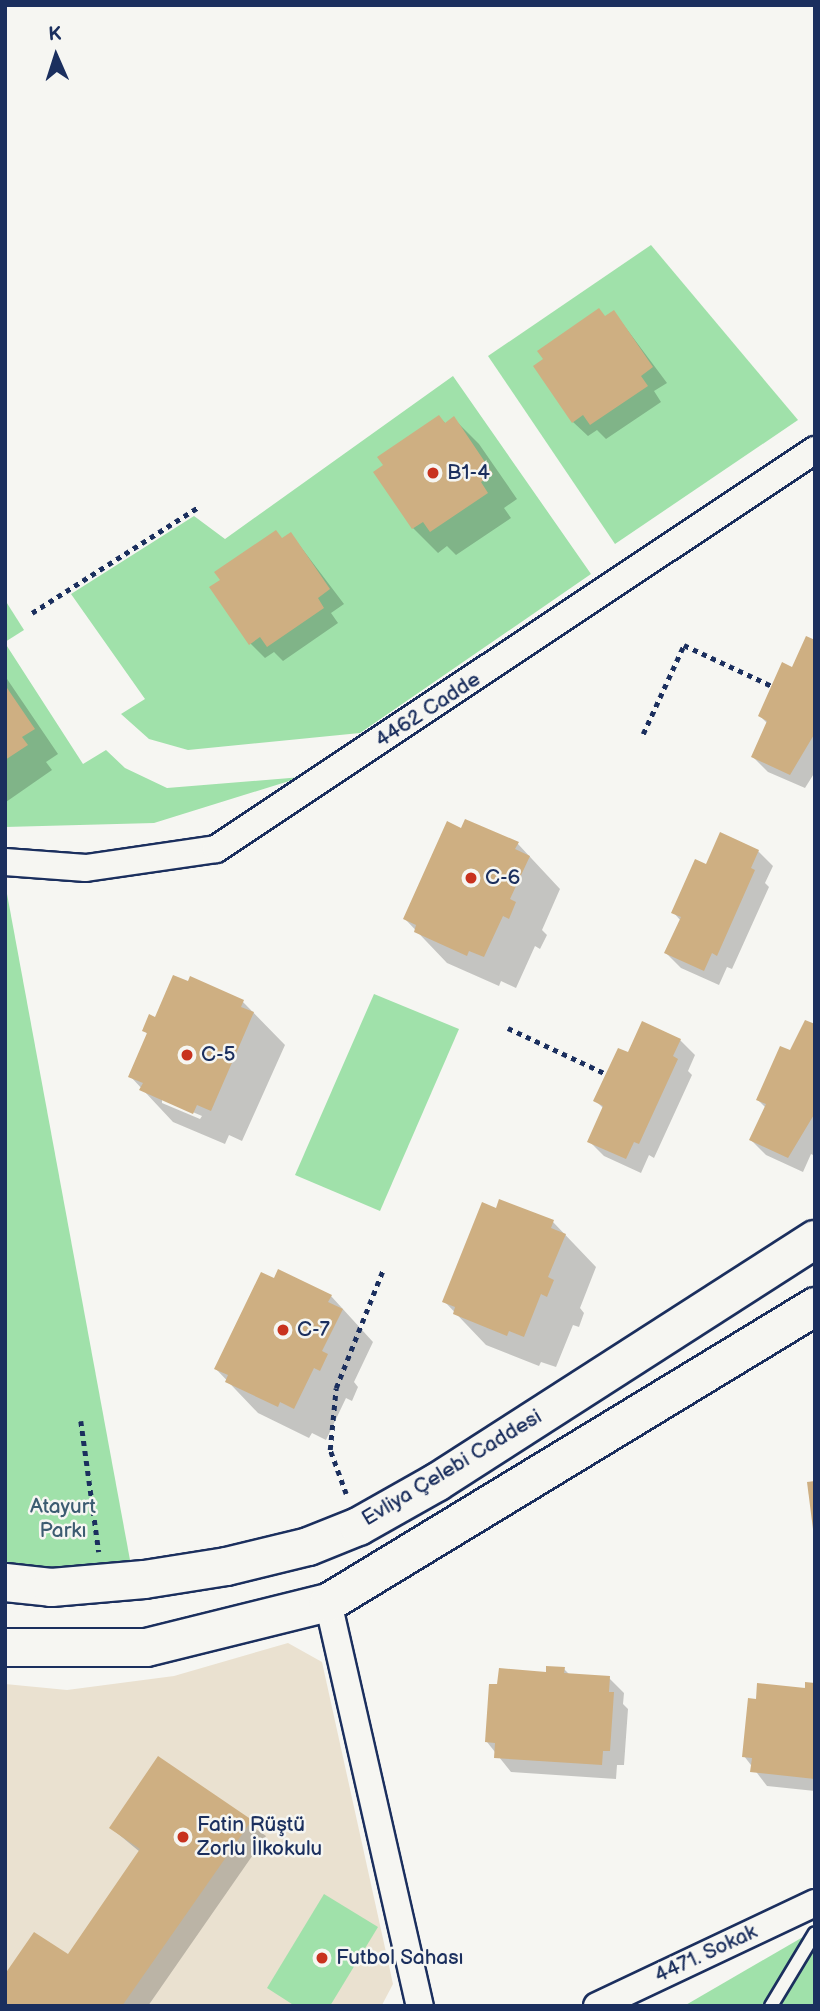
<!DOCTYPE html>
<meta charset="utf-8">
<style>
body{margin:0}
#map{position:relative;width:820px;height:2011px;overflow:hidden;background:#f6f6f2;font-family:"Balsamiq Sans",sans-serif}
div>[style]{position:absolute}
[style*='--x']{left:calc(var(--x)*1px);top:calc(var(--y)*1px);width:calc(var(--w)*1px);rotate:calc(var(--a)*1deg)}
.built>*{inset:0;background:#eae1d0}
.green>*{inset:0;background:#a0e1aa}
.shadow>*{inset:0;background:#0003}
.building>*{inset:0;background:#ceaf82}
.path>*{height:4.5px;margin-top:-2.25px;transform-origin:0;background:repeating-linear-gradient(90deg,#1b2f5e 0 5px,transparent 0 10px)}
.roads{filter:drop-shadow(2px 0 #1b2f5e) drop-shadow(-2px 0 #1b2f5e) drop-shadow(0 2px #1b2f5e) drop-shadow(0 -2px #1b2f5e)}
.lane>*{height:12px;margin:-6px;padding:0 6px;transform-origin:6px;border-radius:6px;background:#f6f6f2}
.street>*{height:26px;margin:-13px;padding:0 13px;transform-origin:13px;border-radius:13px;background:#f6f6f2}
.secondary>*{height:37px;margin:-18.5px;padding:0 18.5px;transform-origin:18.5px;border-radius:18.5px;background:#f6f6f2}
.dots>*{width:19px;height:19px;translate:-50% -50%;box-sizing:border-box;border:4px solid #f6f6f2;border-radius:50%}
span{translate:-50% -50%;white-space:nowrap;text-align:center;line-height:1.15;-webkit-text-stroke:5px #f6f6f2;paint-order:stroke}
.poi-label{font-size:21px;color:#1b2f5e}
.left{translate:0 -50%;text-align:left}
.street-label{font-size:21px;color:#1b2f5e}
.park-label{font-size:21px;color:#3c5c71}
.frame{position:absolute;inset:0;border:7px solid #1b2f5e;pointer-events:none}
.north{position:absolute;left:21px;top:21px;width:70px;height:70px;-webkit-text-stroke:5px #f6f6f2;paint-order:stroke;rotate:357deg;font-size:19px;font-weight:700;line-height:28px;text-align:center;color:#1b2f5e}
.north::after{content:'';display:block;margin:auto;width:24px;height:32px;background:#1b2f5e;clip-path:polygon(50% 0,100% 100%,50% 72%,0 100%)}
</style>
<div id="map">
<div class="built">
<div style="clip-path:polygon(288px 1643px,322px 1662px,393px 1984px,382px 2005px,5px 2006px,5px 1684px,67px 1690px,174px 1676px)"></div>
</div>
<div class="green">
<div style="clip-path:polygon(651px 245px,798px 420px,615px 544px,488px 356px)"></div>
<div style="clip-path:polygon(453px 376px,591px 574px,360px 733px,188px 750px,149px 739px,121px 714px,145px 699px,71px 594px,194px 516px,225px 539px)"></div>
<div style="clip-path:polygon(5px 600px,24px 630px,5px 642px)"></div>
<div style="clip-path:polygon(5px 643px,83px 764px,106px 750px,125px 768px,167px 788px,302px 777px,154px 823px,5px 827px)"></div>
<div style="clip-path:polygon(5px 883px,130px 1560px,51px 1587px,5px 1582px)"></div>
<div style="clip-path:polygon(374px 994px,459px 1029px,380px 1211px,295px 1175px)"></div>
<div style="clip-path:polygon(324px 1894px,378px 1927px,330px 2006px,295px 2006px,267px 1988px)"></div>
<div style="clip-path:polygon(815px 1930px,815px 2006px,684px 2006px)"></div>
</div>
<div class="shadow">
<div style="clip-path:polygon(614px 312px,667px 383px,654px 391px,661px 402px,606px 439px,597px 430px,588px 436px,573px 422px,606px 318px)"></div>
<div style="clip-path:polygon(439px 417px,446px 424px,454px 419px,479px 444px,517px 499px,504px 508px,511px 518px,456px 555px,447px 546px,438px 553px,413px 528px)"></div>
<div style="clip-path:polygon(291px 534px,344px 604px,331px 613px,338px 623px,283px 661px,274px 652px,265px 658px,250px 643px)"></div>
<div style="clip-path:polygon(815px 642px,815px 772px,805px 788px,768px 772px,753px 757px,768px 724px,760px 716px)"></div>
<div style="clip-path:polygon(5px 676px,58px 754px,46px 762px,52px 770px,6px 802px)"></div>
<div style="clip-path:polygon(462px 830px,518px 844px,560px 889px,542px 930px,547px 935px,540px 949px,535px 946px,516px 988px,501px 981px,499px 986px,447px 963px,405px 919px)"></div>
<div style="clip-path:polygon(758px 851px,773px 866px,765px 883px,769px 887px,732px 969px,727px 967px,719px 985px,681px 968px,666px 953px,681px 921px,673px 912px)"></div>
<div style="clip-path:polygon(evenodd,243px 1002px,285px 1045px,242px 1141px,229px 1135px,225px 1144px,173px 1122px,130px 1076px,148px 1035px,144px 1030px,156px 1019px,243px 1002px,162px 1099px,202px 1116px,200px 1119px,162px 1103px,162px 1099px)"></div>
<div style="clip-path:polygon(815px 1026px,815px 1156px,811px 1154px,803px 1172px,766px 1155px,751px 1140px,766px 1108px,758px 1100px)"></div>
<div style="clip-path:polygon(680px 1040px,695px 1055px,688px 1071px,692px 1075px,654px 1158px,649px 1155px,641px 1173px,604px 1156px,589px 1141px,604px 1109px,596px 1101px)"></div>
<div style="clip-path:polygon(497px 1210px,553px 1222px,596px 1267px,580px 1308px,584px 1313px,579px 1327px,573px 1325px,556px 1367px,541px 1362px,539px 1366px,486px 1345px,444px 1301px)"></div>
<div style="clip-path:polygon(331px 1296px,373px 1342px,354px 1382px,358px 1387px,352px 1401px,346px 1398px,326px 1440px,312px 1433px,309px 1438px,258px 1413px,216px 1369px)"></div>
<div style="clip-path:polygon(564px 1669px,570px 1675px,609px 1678px,624px 1693px,623px 1704px,628px 1709px,624px 1765px,617px 1765px,616px 1779px,511px 1772px,487px 1742px,548px 1674px)"></div>
<div style="clip-path:polygon(815px 1685px,815px 1791px,767px 1786px,744px 1756px,757px 1701px)"></div>
<div style="clip-path:polygon(158px 1759px,266px 1836px,148px 2006px,5px 2006px,69px 1957px,140px 1852px,111px 1828px)"></div>
</div>
<div class="building">
<div style="clip-path:polygon(599px 308px,605px 316px,614px 310px,653px 367px,641px 376px,648px 386px,590px 425px,583px 415px,572px 423px,533px 366px,543px 359px,537px 351px)"></div>
<div style="clip-path:polygon(439px 415px,445px 423px,454px 416px,493px 474px,481px 482px,488px 493px,430px 532px,423px 522px,412px 529px,373px 472px,383px 465px,377px 457px)"></div>
<div style="clip-path:polygon(276px 530px,282px 538px,291px 532px,330px 589px,318px 598px,324px 608px,267px 647px,260px 637px,249px 645px,209px 587px,220px 580px,214px 572px)"></div>
<div style="clip-path:polygon(806px 636px,815px 640px,815px 733px,790px 775px,751px 757px,767px 721px,758px 716px,782px 662px,792px 667px)"></div>
<div style="clip-path:polygon(5px 685px,35px 729px,22px 737px,28px 745px,5px 760px)"></div>
<div style="clip-path:polygon(465px 819px,519px 842px,515px 849px,530px 856px,510px 899px,516px 902px,509px 919px,503px 916px,484px 957px,469px 951px,467px 956px,414px 932px,416px 925px,403px 919px,447px 821px,461px 828px)"></div>
<div style="clip-path:polygon(720px 832px,759px 850px,751px 868px,755px 870px,717px 956px,712px 953px,704px 971px,664px 953px,681px 917px,671px 913px,695px 859px,706px 864px)"></div>
<div style="clip-path:polygon(173px 975px,188px 981px,190px 976px,244px 1000px,241px 1007px,254px 1012px,211px 1111px,197px 1105px,193px 1114px,139px 1090px,143px 1083px,128px 1077px,147px 1033px,142px 1031px,149px 1014px,155px 1017px)"></div>
<div style="clip-path:polygon(805px 1020px,815px 1024px,815px 1113px,788px 1158px,749px 1140px,766px 1104px,756px 1100px,780px 1046px,790px 1050px)"></div>
<div style="clip-path:polygon(642px 1021px,681px 1039px,673px 1056px,678px 1059px,639px 1144px,634px 1142px,626px 1159px,587px 1142px,603px 1106px,593px 1101px,618px 1048px,628px 1052px)"></div>
<div style="clip-path:polygon(499px 1199px,554px 1220px,551px 1228px,566px 1234px,548px 1277px,554px 1280px,547px 1297px,541px 1294px,524px 1337px,509px 1331px,507px 1336px,453px 1314px,455px 1307px,442px 1302px,482px 1202px,496px 1208px)"></div>
<div style="clip-path:polygon(278px 1269px,332px 1295px,328px 1302px,343px 1309px,322px 1351px,328px 1354px,320px 1371px,314px 1368px,294px 1409px,280px 1402px,278px 1407px,225px 1382px,228px 1375px,214px 1369px,261px 1272px,274px 1278px)"></div>
<div style="clip-path:polygon(815px 1481px,815px 1529px,813px 1529px,807px 1482px)"></div>
<div style="clip-path:polygon(546px 1666px,565px 1667px,564px 1673px,610px 1676px,609px 1692px,614px 1692px,610px 1751px,603px 1751px,602px 1765px,494px 1758px,495px 1743px,485px 1742px,489px 1684px,497px 1684px,499px 1668px,546px 1672px)"></div>
<div style="clip-path:polygon(805px 1682px,815px 1683px,815px 1779px,750px 1772px,752px 1758px,742px 1757px,748px 1698px,756px 1699px,757px 1683px,805px 1688px)"></div>
<div style="clip-path:polygon(158px 1756px,252px 1820px,122px 2006px,5px 2006px,5px 1974px,34px 1932px,68px 1954px,140px 1849px,109px 1828px)"></div>
</div>
<div class="path">
<div style="--x:32;--y:613;--w:199;--a:-32.5"></div>
<div style="--x:643;--y:734;--w:98;--a:-65.3"></div>
<div style="--x:684;--y:645;--w:97;--a:25"></div>
<div style="--x:508;--y:1028;--w:108;--a:25.1"></div>
<div style="--x:5;--y:1045;--w:1;--a:0"></div>
<div style="--x:81;--y:1421;--w:132;--a:82.2"></div>
<div style="--x:346;--y:1494;--w:47;--a:-110"></div>
<div style="--x:330;--y:1450;--w:62;--a:-84.5"></div>
<div style="--x:336;--y:1388;--w:127;--a:-68.3"></div>
</div>
<div class="roads">
<div class="lane">
<div style="--x:771;--y:2006;--w:85;--a:-58.9"></div>
</div>
<div class="street">
<div style="--x:5;--y:862;--w:81;--a:4.2"></div>
<div style="--x:86;--y:868;--w:131;--a:-8.3"></div>
<div style="--x:216;--y:849;--w:720;--a:-33.67"></div>
<div style="--x:328;--y:1602;--w:414;--a:77.2"></div>
<div style="--x:597;--y:2006;--w:241;--a:-25.3"></div>
</div>
<div class="secondary">
<div style="--x:5;--y:1582;--w:46;--a:6.2"></div>
<div style="--x:51;--y:1587;--w:93;--a:-4.9"></div>
<div style="--x:144;--y:1579;--w:83;--a:-9"></div>
<div style="--x:226;--y:1566;--w:84;--a:-13.7"></div>
<div style="--x:308;--y:1546;--w:54;--a:-21.8"></div>
<div style="--x:358;--y:1526;--w:90;--a:-29.4"></div>
<div style="--x:436;--y:1482;--w:450;--a:-32.7"></div>
<div style="--x:5;--y:1647;--w:141;--a:0"></div>
<div style="--x:146;--y:1647;--w:187;--a:-13.9"></div>
<div style="--x:328;--y:1602;--w:570;--a:-31.29"></div>
</div>
</div>
<div class="dots">
<div style="left:433px;top:473px;background:#c8321e"></div>
<div style="left:471px;top:878px;background:#c8321e"></div>
<div style="left:187px;top:1055px;background:#c8321e"></div>
<div style="left:283px;top:1330px;background:#c8321e"></div>
<div style="left:183px;top:1837px;background:#c8321e"></div>
<div style="left:322px;top:1958px;background:#c8321e"></div>
</div>
<div class="poi-label">
<span class="left" style="left:447px;top:473px">B1-4</span>
<span class="left" style="left:485px;top:878px">C-6</span>
<span class="left" style="left:201px;top:1055px">C-5</span>
<span class="left" style="left:297px;top:1330px">C-7</span>
<span class="left" style="left:197px;top:1837px">Fatin Rüştü<br>Zorlu İlkokulu</span>
<span class="left" style="left:336px;top:1958px">Futbol Sahası</span>
</div>
<div class="street-label">
<span style="left:428px;top:710px;rotate:-33deg">4462 Cadde</span>
<span style="left:452px;top:1468px;rotate:-31deg">Evliya Çelebi Caddesi</span>
<span style="left:706px;top:1954px;rotate:-25deg">4471. Sokak</span>
</div>
<div class="park-label">
<span style="left:63px;top:1519px">Atayurt<br>Parkı</span>
</div>
<div class="frame"></div>
<div class="north">K</div>
</div>
